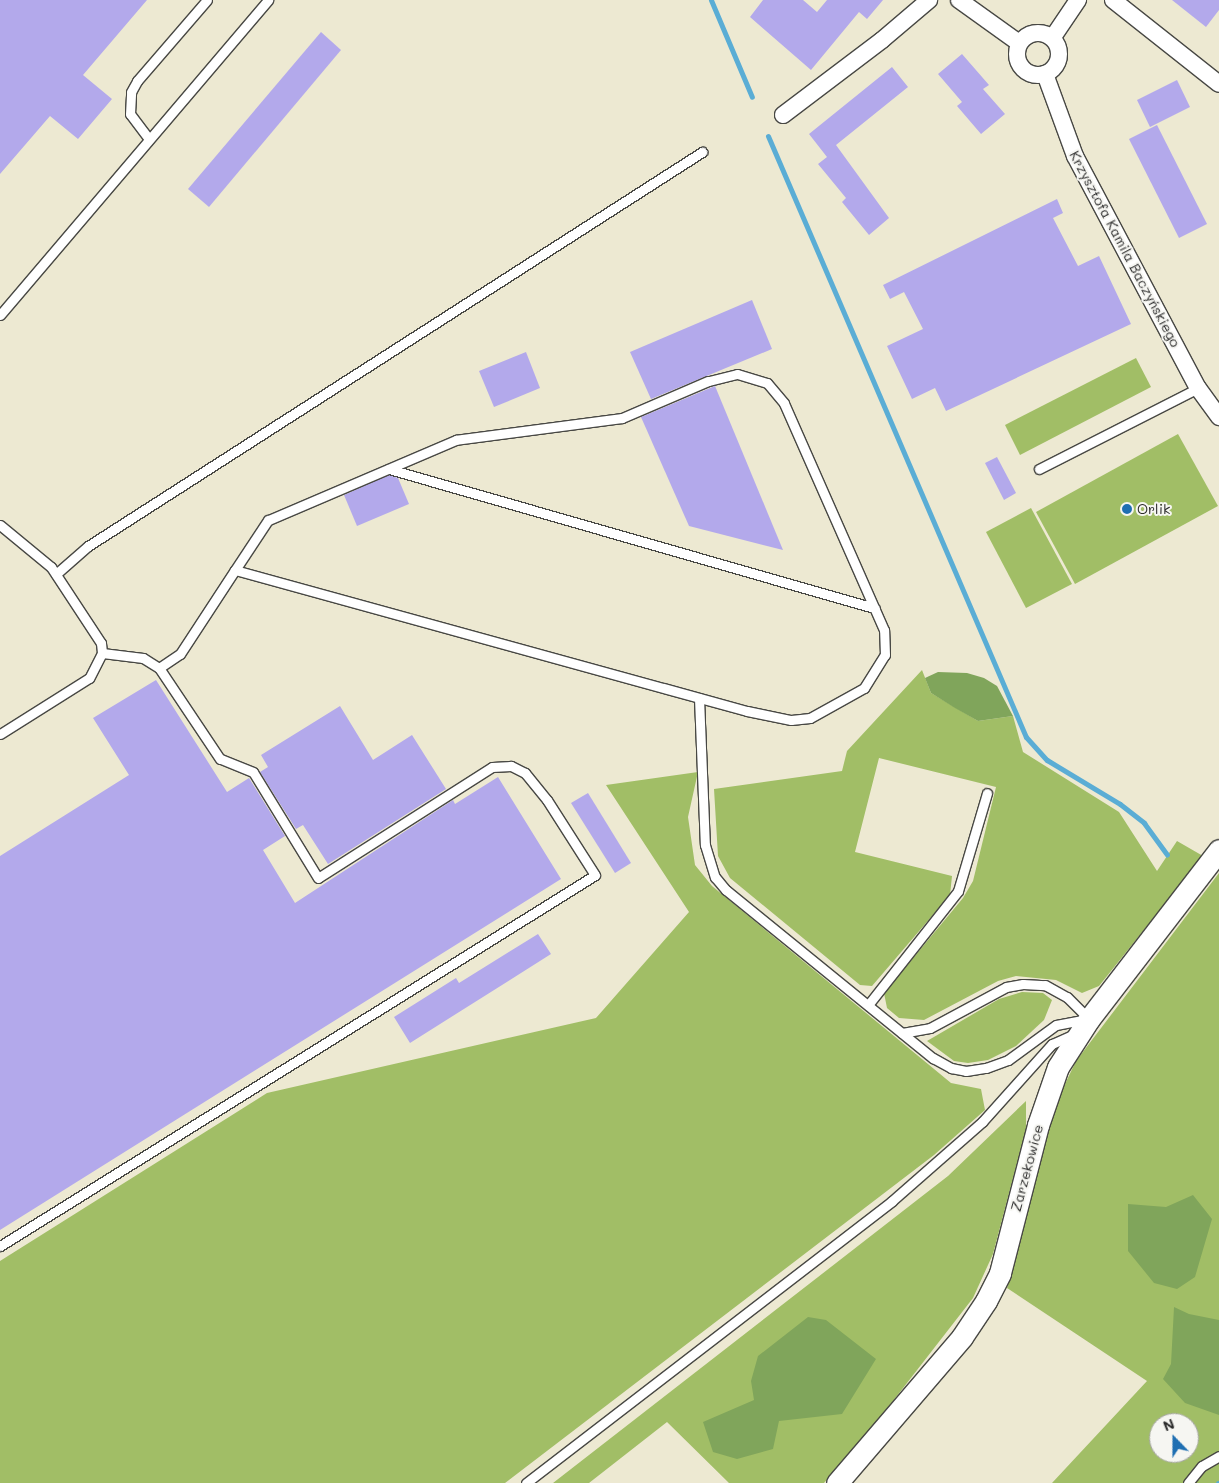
<!DOCTYPE html>
<meta charset="utf-8">
<style>
body{margin:0}
#map{position:relative;width:1219px;height:1483px;overflow:hidden;background:#ede9d2;font-family:Mali,sans-serif}
div>[style]{position:absolute}
[style*='--x']{left:calc(var(--x)*1px);top:calc(var(--y)*1px);width:calc(var(--w)*1px);rotate:calc(var(--a)*1deg)}
.green>*{inset:0;background:#a1be66}
.forest>*{inset:0;background:#80a55b}
.stream>*{height:5px;margin:-2.5px;padding:0 2.5px;transform-origin:2.5px;border-radius:2.5px;background:#5aadd5}
.building>*{inset:0;background:#b3a9eb}
.roads{filter:drop-shadow(1px 0 #484844) drop-shadow(-1px 0 #484844) drop-shadow(0 1px #484844) drop-shadow(0 -1px #484844)}
.service>*{height:9px;margin:-4.5px;padding:0 4.5px;transform-origin:4.5px;border-radius:4.5px;background:#fff}
.minor>*{height:16px;margin:-8px;padding:0 8px;transform-origin:8px;border-radius:8px;background:#fff}
.minor>.ring{margin:-8px;padding:0;box-sizing:content-box;background:none;border:16px solid #fff;border-radius:50%}
.tertiary>*{height:21px;margin:-10.5px;padding:0 10.5px;transform-origin:10.5px;border-radius:10.5px;background:#fff}
.dots>*{width:14px;height:14px;translate:-50% -50%;box-sizing:border-box;border:2px solid #f6f6f2;border-radius:50%}
span{translate:-50% -50%;white-space:nowrap;text-align:center;line-height:1.15;-webkit-text-stroke:4px #f6f6f2;paint-order:stroke}
.street-label{font-size:14px;color:#2b2b2b}
.poi-label{font-size:14px;color:#2b2b2b}
.left{translate:0 -50%;text-align:left}
.north{position:absolute;left:1149px;top:1413px;width:50px;height:50px;box-sizing:border-box;background:#f6f6f2;border:1px solid #a5a5a2;border-radius:50%;rotate:338deg;font-size:14px;font-weight:700;line-height:20px;text-align:center;color:#2b2b2b}
.north::after{content:'';display:block;margin:auto;width:18px;height:22px;background:#1f6fb2;clip-path:polygon(50% 0,100% 100%,50% 72%,0 100%)}
</style>
<div id="map">
<div class="green">
<div style="clip-path:polygon(1136px 358px,1151px 387px,1020px 455px,1005px 425px)"></div>
<div style="clip-path:polygon(1178px 434px,1218px 506px,1075px 584px,1036px 512px)"></div>
<div style="clip-path:polygon(1031px 508px,1072px 584px,1026px 608px,986px 532px)"></div>
<div style="clip-path:polygon(922px 670px,931px 693px,978px 721px,1013px 716px,1023px 752px,1119px 812px,1157px 871px,1177px 841px,1203px 856px,1099px 986px,1082px 993px,1056px 980px,1016px 976px,998px 981px,924px 1020px,899px 1018px,887px 1008px,884px 993px,963px 898px,973px 881px,996px 787px,879px 758px,855px 852px,952px 876px,950px 895px,872px 986px,860px 985px,730px 878px,718px 856px,714px 789px,842px 771px,847px 751px)"></div>
<div style="clip-path:polygon(698px 772px,688px 817px,695px 865px,712px 886px,951px 1083px,981px 1089px,985px 1110px,934px 1155px,505px 1483px,0 1483px,0 1261px,267px 1093px,596px 1018px,689px 912px,606px 785px)"></div>
<div style="clip-path:polygon(evenodd,1219px 873px,1219px 1483px,1052px 1483px,1147px 1381px,1007px 1288px,1054px 1107px,1076px 1061px,1219px 873px,1159px 1423px,1189px 1423px,1189px 1453px,1159px 1453px,1159px 1423px)"></div>
<div style="clip-path:polygon(1022px 992px,1043px 993px,1052px 1000px,1044px 1020px,1016px 1046px,988px 1060px,968px 1063px,954px 1061px,927px 1041px,999px 999px)"></div>
<div style="clip-path:polygon(1026px 1101px,1026px 1129px,993px 1254px,973px 1298px,879px 1419px,824px 1483px,729px 1483px,667px 1422px,589px 1483px,553px 1483px,948px 1176px)"></div>
</div>
<div class="forest">
<div style="clip-path:polygon(938px 672px,967px 673px,984px 678px,997px 686px,1013px 716px,978px 721px,955px 708px,931px 693px,925px 678px)"></div>
<div style="clip-path:polygon(1193px 1195px,1212px 1219px,1195px 1277px,1177px 1289px,1154px 1283px,1128px 1251px,1128px 1204px,1166px 1207px)"></div>
<div style="clip-path:polygon(1174px 1307px,1189px 1314px,1219px 1320px,1219px 1415px,1185px 1403px,1163px 1379px,1171px 1364px)"></div>
<div style="clip-path:polygon(808px 1317px,826px 1320px,876px 1359px,842px 1414px,779px 1421px,773px 1449px,737px 1459px,713px 1452px,703px 1422px,754px 1400px,751px 1381px,758px 1356px)"></div>
</div>
<div class="stream">
<div style="--x:711;--y:0;--w:105;--a:67.1"></div>
<div style="--x:768;--y:136;--w:654;--a:66.77"></div>
<div style="--x:1026;--y:737;--w:31;--a:48"></div>
<div style="--x:1047;--y:760;--w:85;--a:31.1"></div>
<div style="--x:1120;--y:804;--w:31;--a:38"></div>
<div style="--x:1144;--y:823;--w:39;--a:54"></div>
<div style="--x:1218;--y:1483;--w:1;--a:0"></div>
</div>
<div class="building">
<div style="clip-path:polygon(0 0,147px 0,83px 75px,112px 99px,78px 139px,50px 116px,0 174px)"></div>
<div style="clip-path:polygon(763px 0,803px 0,817px 12px,827px 0,883px 0,867px 19px,859px 12px,811px 70px,750px 17px)"></div>
<div style="clip-path:polygon(1172px 0,1219px 0,1219px 10px,1206px 27px)"></div>
<div style="clip-path:polygon(321px 32px,341px 50px,209px 207px,188px 189px)"></div>
<div style="clip-path:polygon(962px 54px,989px 85px,983px 89px,1005px 114px,981px 134px,957px 106px,962px 102px,938px 74px)"></div>
<div style="clip-path:polygon(892px 67px,908px 87px,836px 145px,889px 218px,869px 235px,842px 202px,846px 198px,818px 164px,827px 157px,809px 134px)"></div>
<div style="clip-path:polygon(1177px 80px,1190px 107px,1150px 127px,1137px 100px)"></div>
<div style="clip-path:polygon(1157px 125px,1207px 224px,1179px 238px,1129px 139px)"></div>
<div style="clip-path:polygon(1057px 199px,1063px 213px,1053px 218px,1078px 266px,1099px 256px,1131px 324px,946px 411px,935px 388px,912px 399px,887px 346px,923px 329px,904px 292px,890px 299px,883px 285px)"></div>
<div style="clip-path:polygon(752px 300px,772px 349px,651px 399px,630px 352px)"></div>
<div style="clip-path:polygon(526px 352px,540px 388px,494px 407px,479px 371px)"></div>
<div style="clip-path:polygon(715px 386px,783px 550px,689px 526px,641px 417px)"></div>
<div style="clip-path:polygon(997px 457px,1016px 493px,1004px 500px,985px 463px)"></div>
<div style="clip-path:polygon(389px 475px,398px 478px,409px 504px,357px 526px,344px 495px)"></div>
<div style="clip-path:polygon(156px 680px,227px 792px,249px 778px,285px 836px,263px 850px,295px 903px,453px 800px,455px 804px,498px 777px,561px 879px,0 1230px,0 856px,129px 775px,93px 718px)"></div>
<div style="clip-path:polygon(340px 706px,373px 760px,412px 735px,446px 789px,328px 864px,303px 825px,296px 829px,260px 772px,268px 767px,261px 755px)"></div>
<div style="clip-path:polygon(588px 793px,631px 863px,615px 873px,571px 803px)"></div>
<div style="clip-path:polygon(538px 934px,551px 954px,410px 1043px,394px 1017px,456px 978px,459px 983px)"></div>
</div>
<div class="roads">
<div class="service">
<div style="--x:149;--y:139;--w:31;--a:-127"></div>
<div style="--x:130;--y:114;--w:22;--a:-87"></div>
<div style="--x:131;--y:92;--w:13;--a:-61"></div>
<div style="--x:137;--y:81;--w:107;--a:-49.2"></div>
<div style="--x:0;--y:315;--w:414;--a:-49.6"></div>
<div style="--x:389;--y:469;--w:505;--a:15.99"></div>
<div style="--x:1039;--y:469;--w:178;--a:-27"></div>
<div style="--x:0;--y:525;--w:66;--a:39.5"></div>
<div style="--x:51;--y:567;--w:91;--a:56.7"></div>
<div style="--x:101;--y:643;--w:10;--a:84"></div>
<div style="--x:102;--y:653;--w:28;--a:117"></div>
<div style="--x:89;--y:678;--w:105;--a:147.8"></div>
<div style="--x:56;--y:574;--w:43;--a:-41.2"></div>
<div style="--x:88;--y:546;--w:730;--a:-32.69"></div>
<div style="--x:159;--y:668;--w:25;--a:-34"></div>
<div style="--x:180;--y:654;--w:100;--a:-56.8"></div>
<div style="--x:235;--y:570;--w:531;--a:15.4"></div>
<div style="--x:747;--y:711;--w:45;--a:11.6"></div>
<div style="--x:791;--y:720;--w:19;--a:-6"></div>
<div style="--x:810;--y:718;--w:62;--a:-29.1"></div>
<div style="--x:864;--y:688;--w:39;--a:-58"></div>
<div style="--x:885;--y:655;--w:25;--a:-92"></div>
<div style="--x:884;--y:630;--w:248;--a:-113.8"></div>
<div style="--x:784;--y:403;--w:26;--a:-130"></div>
<div style="--x:767;--y:383;--w:31;--a:-163"></div>
<div style="--x:737;--y:374;--w:30;--a:166"></div>
<div style="--x:708;--y:381;--w:94;--a:156.7"></div>
<div style="--x:622;--y:418;--w:167;--a:172.5"></div>
<div style="--x:456;--y:440;--w:204;--a:156.9"></div>
<div style="--x:268;--y:520;--w:60;--a:123.4"></div>
<div style="--x:699;--y:698;--w:147;--a:87.7"></div>
<div style="--x:705;--y:845;--w:34;--a:73"></div>
<div style="--x:715;--y:877;--w:17;--a:50"></div>
<div style="--x:726;--y:890;--w:267;--a:39.1"></div>
<div style="--x:933;--y:1058;--w:21;--a:29"></div>
<div style="--x:951;--y:1068;--w:15;--a:11"></div>
<div style="--x:966;--y:1071;--w:20;--a:-9"></div>
<div style="--x:986;--y:1068;--w:23;--a:-20"></div>
<div style="--x:1008;--y:1060;--w:59;--a:-36.1"></div>
<div style="--x:1056;--y:1025;--w:31;--a:-11"></div>
<div style="--x:868;--y:1005;--w:145;--a:-51.7"></div>
<div style="--x:958;--y:891;--w:102;--a:-73.5"></div>
<div style="--x:902;--y:1033;--w:28;--a:-10"></div>
<div style="--x:930;--y:1028;--w:86;--a:-28.3"></div>
<div style="--x:1006;--y:987;--w:17;--a:-10"></div>
<div style="--x:1023;--y:984;--w:22;--a:3"></div>
<div style="--x:1045;--y:985;--w:25;--a:29"></div>
<div style="--x:1067;--y:997;--w:31;--a:45"></div>
<div style="--x:0;--y:1246;--w:701;--a:-31.94"></div>
<div style="--x:595;--y:875;--w:89;--a:-122.6"></div>
<div style="--x:547;--y:800;--w:35;--a:-129"></div>
<div style="--x:525;--y:773;--w:16;--a:-153"></div>
<div style="--x:511;--y:766;--w:19;--a:177"></div>
<div style="--x:492;--y:767;--w:206;--a:147.5"></div>
<div style="--x:318;--y:878;--w:124;--a:-121.5"></div>
<div style="--x:253;--y:772;--w:35;--a:-158"></div>
<div style="--x:220;--y:759;--w:110;--a:-123.8"></div>
<div style="--x:159;--y:668;--w:19;--a:-148"></div>
<div style="--x:143;--y:658;--w:41;--a:-173"></div>
<div style="--x:526;--y:1483;--w:462;--a:-37.6"></div>
<div style="--x:892;--y:1201;--w:120;--a:-41.3"></div>
<div style="--x:982;--y:1122;--w:105;--a:-48.1"></div>
<div style="--x:1052;--y:1044;--w:22;--a:-24"></div>
<div style="--x:1188;--y:1483;--w:22;--a:-51"></div>
<div style="--x:1202;--y:1466;--w:20;--a:-30"></div>
</div>
<div class="minor">
<div style="--x:959;--y:0;--w:74;--a:35.6"></div>
<div style="--x:1113;--y:0;--w:135;--a:38.4"></div>
<div class="ring" style="left:1017px;top:33px;width:26px;height:26px"></div>
<div style="--x:1053;--y:37;--w:45;--a:-56"></div>
<div style="--x:1045;--y:74;--w:87;--a:69.9"></div>
<div style="--x:1075;--y:156;--w:263;--a:62.1"></div>
<div style="--x:1198;--y:388;--w:36;--a:54"></div>
<div style="--x:783;--y:115;--w:124;--a:-37.1"></div>
<div style="--x:882;--y:40;--w:62;--a:-40.4"></div>
</div>
<div class="tertiary">
<div style="--x:837;--y:1483;--w:192;--a:-49.4"></div>
<div style="--x:962;--y:1337;--w:43;--a:-56.3"></div>
<div style="--x:986;--y:1301;--w:31;--a:-63"></div>
<div style="--x:1000;--y:1273;--w:153;--a:-75.6"></div>
<div style="--x:1038;--y:1125;--w:61;--a:-71"></div>
<div style="--x:1058;--y:1067;--w:57;--a:-57.1"></div>
<div style="--x:1089;--y:1019;--w:213;--a:-52.4"></div>
</div>
</div>
<div class="dots">
<div style="left:1127px;top:509px;background:#1f6fb2"></div>
</div>
<div class="street-label">
<span style="left:1125px;top:249px;rotate:62deg">Krzysztofa Kamila Baczyńskiego</span>
<span style="left:1027px;top:1168px;rotate:-75deg">Zarzekowice</span>
</div>
<div class="poi-label">
<span class="left" style="left:1137px;top:509px">Orlik</span>
</div>
<div class="north">N</div>
</div>
